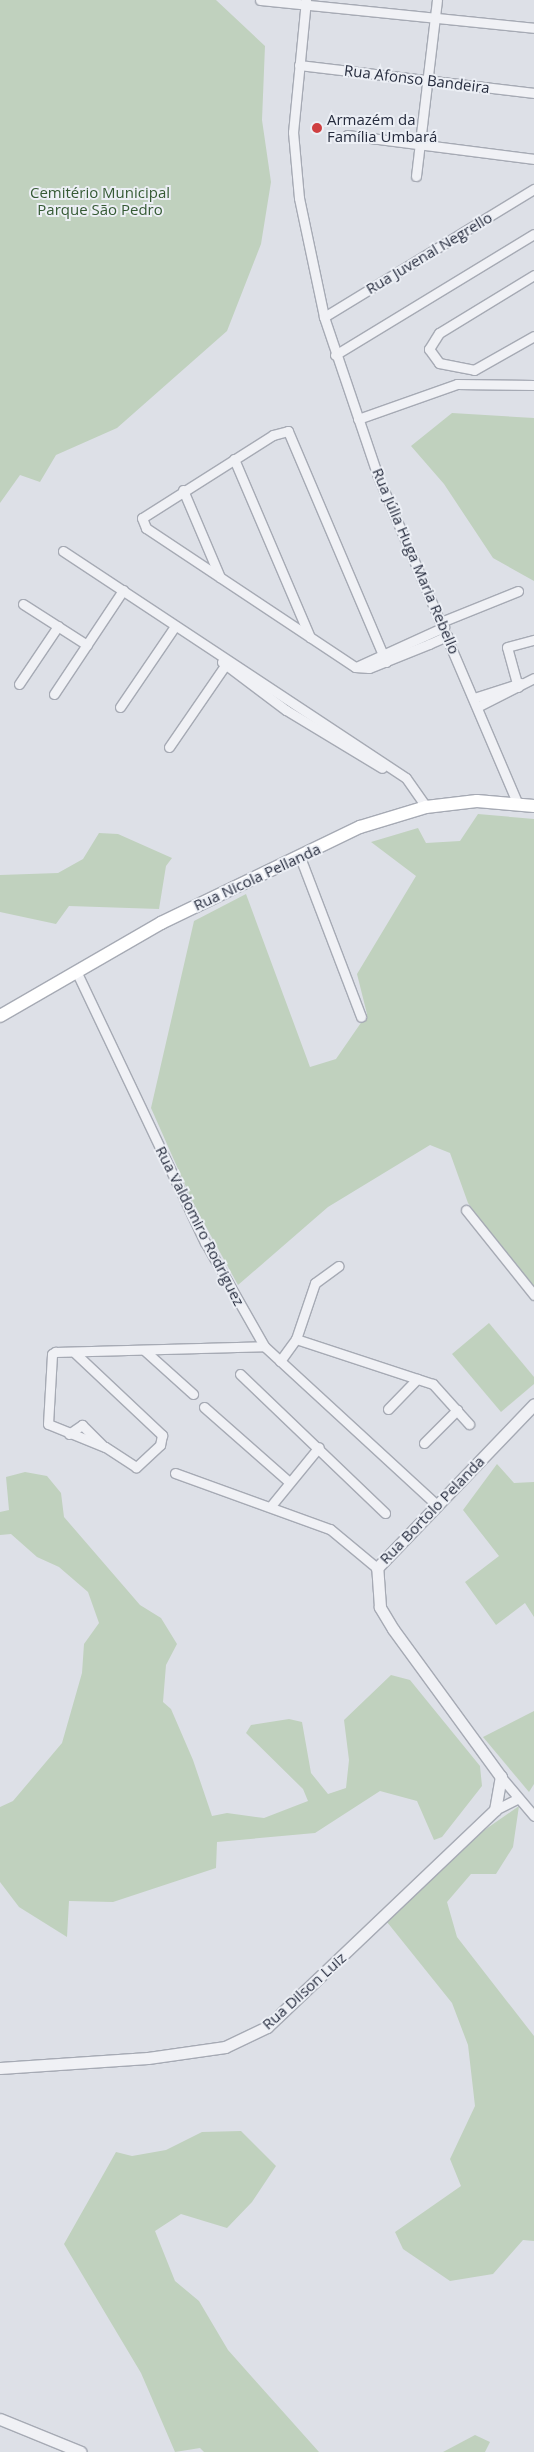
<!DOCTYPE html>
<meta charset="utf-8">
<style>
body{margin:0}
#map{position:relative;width:534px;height:2452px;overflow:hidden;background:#dde0e7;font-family:"Open Sans",sans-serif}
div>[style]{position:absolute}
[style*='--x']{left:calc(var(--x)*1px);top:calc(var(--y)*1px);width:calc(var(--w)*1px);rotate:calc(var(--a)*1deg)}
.green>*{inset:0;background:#c0d1be}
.roads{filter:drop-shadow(1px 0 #a6aab4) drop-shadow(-1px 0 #a6aab4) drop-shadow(0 1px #a6aab4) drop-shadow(0 -1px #a6aab4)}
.minor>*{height:9px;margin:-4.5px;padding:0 4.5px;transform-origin:4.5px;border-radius:4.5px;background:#f0f1f5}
.tertiary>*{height:11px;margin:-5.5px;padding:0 5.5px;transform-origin:5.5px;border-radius:5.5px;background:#f0f1f5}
.secondary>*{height:12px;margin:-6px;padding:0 6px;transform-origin:6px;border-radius:6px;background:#fff}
.dots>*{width:14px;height:14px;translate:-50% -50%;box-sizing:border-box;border:2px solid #eceff5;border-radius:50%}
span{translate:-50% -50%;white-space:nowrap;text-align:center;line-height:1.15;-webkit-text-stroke:4px #eceff5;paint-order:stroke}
.street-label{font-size:15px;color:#262c3e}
.poi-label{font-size:15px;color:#262c3e}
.left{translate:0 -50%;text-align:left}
.park-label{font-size:15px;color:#355a34}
</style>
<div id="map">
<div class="green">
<div style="clip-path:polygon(0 0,216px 0,265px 46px,262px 120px,271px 182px,261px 244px,227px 331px,117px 428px,56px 455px,40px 482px,20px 475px,0 503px)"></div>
<div style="clip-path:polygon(452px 413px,534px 418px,534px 581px,493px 558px,444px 484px,411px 446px)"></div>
<div style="clip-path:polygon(478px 814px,534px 819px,534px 1291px,468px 1203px,450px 1153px,430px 1145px,328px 1207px,238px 1285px,194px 1205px,151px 1108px,194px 921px,246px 894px,310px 1067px,336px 1059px,367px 1014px,357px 974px,416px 876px,371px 842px,418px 828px,426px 843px,460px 841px)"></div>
<div style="clip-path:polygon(99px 833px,118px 834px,172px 858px,166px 866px,159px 909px,69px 906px,56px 924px,0 912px,0 875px,58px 873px,83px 859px)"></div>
<div style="clip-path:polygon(489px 1323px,534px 1377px,534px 1384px,501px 1412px,452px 1354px)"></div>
<div style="clip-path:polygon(497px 1464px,514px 1483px,534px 1482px,534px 1617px,525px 1603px,496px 1625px,465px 1582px,499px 1556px,463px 1510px)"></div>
<div style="clip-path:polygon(25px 1472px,47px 1476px,61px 1493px,64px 1517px,140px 1605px,161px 1618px,177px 1644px,166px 1665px,163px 1702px,171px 1709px,193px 1760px,212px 1816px,227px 1813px,264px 1818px,308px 1801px,303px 1789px,246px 1733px,251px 1725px,289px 1719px,302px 1722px,311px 1773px,328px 1794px,346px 1788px,349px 1760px,344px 1720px,391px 1675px,410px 1680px,480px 1766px,482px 1786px,442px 1837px,434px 1840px,417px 1801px,380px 1791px,315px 1833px,217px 1842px,216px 1868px,113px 1902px,69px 1901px,67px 1937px,19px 1907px,0 1882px,0 1807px,13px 1801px,62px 1743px,82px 1673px,84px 1644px,99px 1623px,88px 1592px,59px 1567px,37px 1557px,11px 1534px,0 1535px,0 1512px,9px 1510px,6px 1477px)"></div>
<div style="clip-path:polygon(534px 1711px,534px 1784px,529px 1792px,483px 1737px)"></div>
<div style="clip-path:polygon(519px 1806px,513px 1847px,496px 1874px,471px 1874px,447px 1902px,457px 1937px,534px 2036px,534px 2241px,523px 2240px,493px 2274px,450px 2281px,403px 2249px,395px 2232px,461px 2186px,450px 2159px,475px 2106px,468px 2045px,452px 2003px,387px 1922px,483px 1831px)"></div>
<div style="clip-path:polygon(241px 2131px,276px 2166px,252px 2202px,227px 2228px,181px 2214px,155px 2231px,175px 2281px,199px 2301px,228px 2350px,319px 2452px,204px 2452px,200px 2448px,175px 2452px,141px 2373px,64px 2244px,116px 2152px,132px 2156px,166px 2150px,202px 2132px)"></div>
<div style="clip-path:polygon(475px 2435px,490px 2442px,485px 2452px,443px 2452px)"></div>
</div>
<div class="roads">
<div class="minor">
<div style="--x:260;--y:0;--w:275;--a:5.8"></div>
<div style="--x:306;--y:0;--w:133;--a:95.6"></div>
<div style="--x:293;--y:132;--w:66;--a:84.8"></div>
<div style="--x:299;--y:198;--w:122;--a:78.1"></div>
<div style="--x:324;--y:317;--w:166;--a:71.3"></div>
<div style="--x:377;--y:474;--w:357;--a:66.9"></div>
<div style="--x:299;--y:65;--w:237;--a:6.8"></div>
<div style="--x:347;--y:135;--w:189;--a:7.3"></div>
<div style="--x:416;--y:176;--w:177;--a:-83.2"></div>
<div style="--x:534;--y:275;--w:111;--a:148.6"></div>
<div style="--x:439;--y:333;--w:19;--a:122"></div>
<div style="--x:429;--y:349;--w:17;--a:54"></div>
<div style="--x:439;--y:363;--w:36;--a:11"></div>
<div style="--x:474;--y:370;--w:69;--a:-29.5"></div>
<div style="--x:324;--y:317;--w:246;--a:-31.4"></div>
<div style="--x:335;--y:355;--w:233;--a:-31.3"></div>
<div style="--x:358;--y:419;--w:105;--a:-19.5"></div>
<div style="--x:457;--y:384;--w:77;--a:0.7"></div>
<div style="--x:234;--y:459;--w:194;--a:66.9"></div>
<div style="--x:183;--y:490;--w:95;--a:67"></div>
<div style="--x:63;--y:551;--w:411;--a:33.5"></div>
<div style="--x:406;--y:778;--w:35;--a:55"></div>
<div style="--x:23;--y:604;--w:76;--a:32.6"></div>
<div style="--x:441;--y:622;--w:83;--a:-21.9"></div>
<div style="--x:222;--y:662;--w:80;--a:36.9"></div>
<div style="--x:286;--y:710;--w:112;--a:31.1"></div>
<div style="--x:386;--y:662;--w:251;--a:-113"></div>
<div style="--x:288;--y:431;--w:16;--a:165"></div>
<div style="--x:273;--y:435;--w:155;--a:147.6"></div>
<div style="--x:142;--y:518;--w:11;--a:68"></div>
<div style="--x:146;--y:528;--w:251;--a:33.6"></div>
<div style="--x:355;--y:667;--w:14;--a:4"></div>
<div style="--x:369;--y:668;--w:65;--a:-21.8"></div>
<div style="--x:429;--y:644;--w:20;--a:-24"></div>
<div style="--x:356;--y:667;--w:97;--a:-24.4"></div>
<div style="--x:19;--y:684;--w:70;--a:-56.1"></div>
<div style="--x:518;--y:687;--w:41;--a:-105.4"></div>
<div style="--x:507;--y:647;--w:28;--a:-15"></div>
<div style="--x:54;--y:694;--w:125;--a:-56.4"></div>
<div style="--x:474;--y:698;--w:49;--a:-17.7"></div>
<div style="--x:120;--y:707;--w:98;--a:-55.8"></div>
<div style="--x:477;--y:707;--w:64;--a:-27"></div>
<div style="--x:169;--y:747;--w:104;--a:-55.5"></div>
<div style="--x:300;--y:857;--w:171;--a:69.1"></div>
<div style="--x:77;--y:973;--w:298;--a:64.6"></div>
<div style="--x:205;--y:1242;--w:120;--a:60.4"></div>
<div style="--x:264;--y:1346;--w:235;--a:42.6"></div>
<div style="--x:466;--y:1210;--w:109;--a:51.3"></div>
<div style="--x:296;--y:1339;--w:59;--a:-71.3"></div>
<div style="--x:315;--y:1283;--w:29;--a:-36"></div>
<div style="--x:144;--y:1350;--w:66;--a:41.9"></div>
<div style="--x:75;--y:1353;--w:120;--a:43.3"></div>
<div style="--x:162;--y:1435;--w:10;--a:101"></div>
<div style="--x:160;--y:1445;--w:33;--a:137"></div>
<div style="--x:136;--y:1467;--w:37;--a:-147"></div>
<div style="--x:105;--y:1447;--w:61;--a:-158"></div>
<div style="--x:48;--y:1424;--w:70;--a:-86.7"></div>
<div style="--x:52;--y:1354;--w:4;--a:-34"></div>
<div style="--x:55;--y:1352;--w:209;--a:-1.6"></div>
<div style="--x:280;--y:1361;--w:27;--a:-54"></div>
<div style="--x:296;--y:1339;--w:144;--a:18.2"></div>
<div style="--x:433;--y:1384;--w:54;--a:48"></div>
<div style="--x:240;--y:1374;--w:201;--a:43.8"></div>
<div style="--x:204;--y:1407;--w:113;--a:41.4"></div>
<div style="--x:388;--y:1409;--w:42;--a:-46"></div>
<div style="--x:69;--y:1434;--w:16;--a:-35"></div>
<div style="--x:82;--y:1425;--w:28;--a:45"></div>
<div style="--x:424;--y:1443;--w:47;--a:-45"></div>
<div style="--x:175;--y:1473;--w:165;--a:19.9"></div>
<div style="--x:330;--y:1529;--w:61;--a:39.7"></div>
<div style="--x:270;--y:1507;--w:77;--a:-50.8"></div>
<div style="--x:501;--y:1777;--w:51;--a:49.8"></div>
<div style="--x:495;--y:1810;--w:25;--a:-27"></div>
</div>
<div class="tertiary">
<div style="--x:0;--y:2068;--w:148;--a:-3.9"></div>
<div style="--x:148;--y:2058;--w:78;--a:-8.1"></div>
<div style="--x:225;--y:2047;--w:47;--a:-25.5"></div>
<div style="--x:267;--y:2027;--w:315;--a:-43.6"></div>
<div style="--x:495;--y:1810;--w:34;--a:-80"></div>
<div style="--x:501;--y:1777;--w:183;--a:-126.1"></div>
<div style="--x:393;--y:1629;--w:26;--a:-121"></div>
<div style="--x:380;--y:1607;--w:39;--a:-94"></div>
<div style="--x:377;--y:1568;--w:227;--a:-46.2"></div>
<div style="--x:0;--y:2419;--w:87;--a:22.2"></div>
</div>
<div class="secondary">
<div style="--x:0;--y:1016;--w:186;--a:-30"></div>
<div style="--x:161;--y:923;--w:221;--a:-25.8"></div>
<div style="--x:360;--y:827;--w:69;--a:-16.9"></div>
<div style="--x:426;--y:807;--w:51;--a:-6.7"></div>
<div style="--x:477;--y:801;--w:57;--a:5"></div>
</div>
</div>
<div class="dots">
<div style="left:317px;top:128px;background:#cf3f41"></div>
</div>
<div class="street-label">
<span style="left:417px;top:79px;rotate:7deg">Rua Afonso Bandeira</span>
<span style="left:429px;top:253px;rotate:-31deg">Rua Juvenal Negrello</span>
<span style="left:416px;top:561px;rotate:67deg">Rua Júlia Huga Maria Rebello</span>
<span style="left:257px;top:877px;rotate:-25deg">Rua Nicola Pellanda</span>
<span style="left:200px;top:1226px;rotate:63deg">Rua Valdomiro Rodriguez</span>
<span style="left:432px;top:1510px;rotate:-46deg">Rua Bortolo Pelanda</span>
<span style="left:304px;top:1991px;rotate:-42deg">Rua Dilson Luiz</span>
</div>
<div class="poi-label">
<span class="left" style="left:327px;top:128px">Armazém da<br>Família Umbará</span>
</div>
<div class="park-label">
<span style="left:100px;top:201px">Cemitério Municipal<br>Parque São Pedro</span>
</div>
</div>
